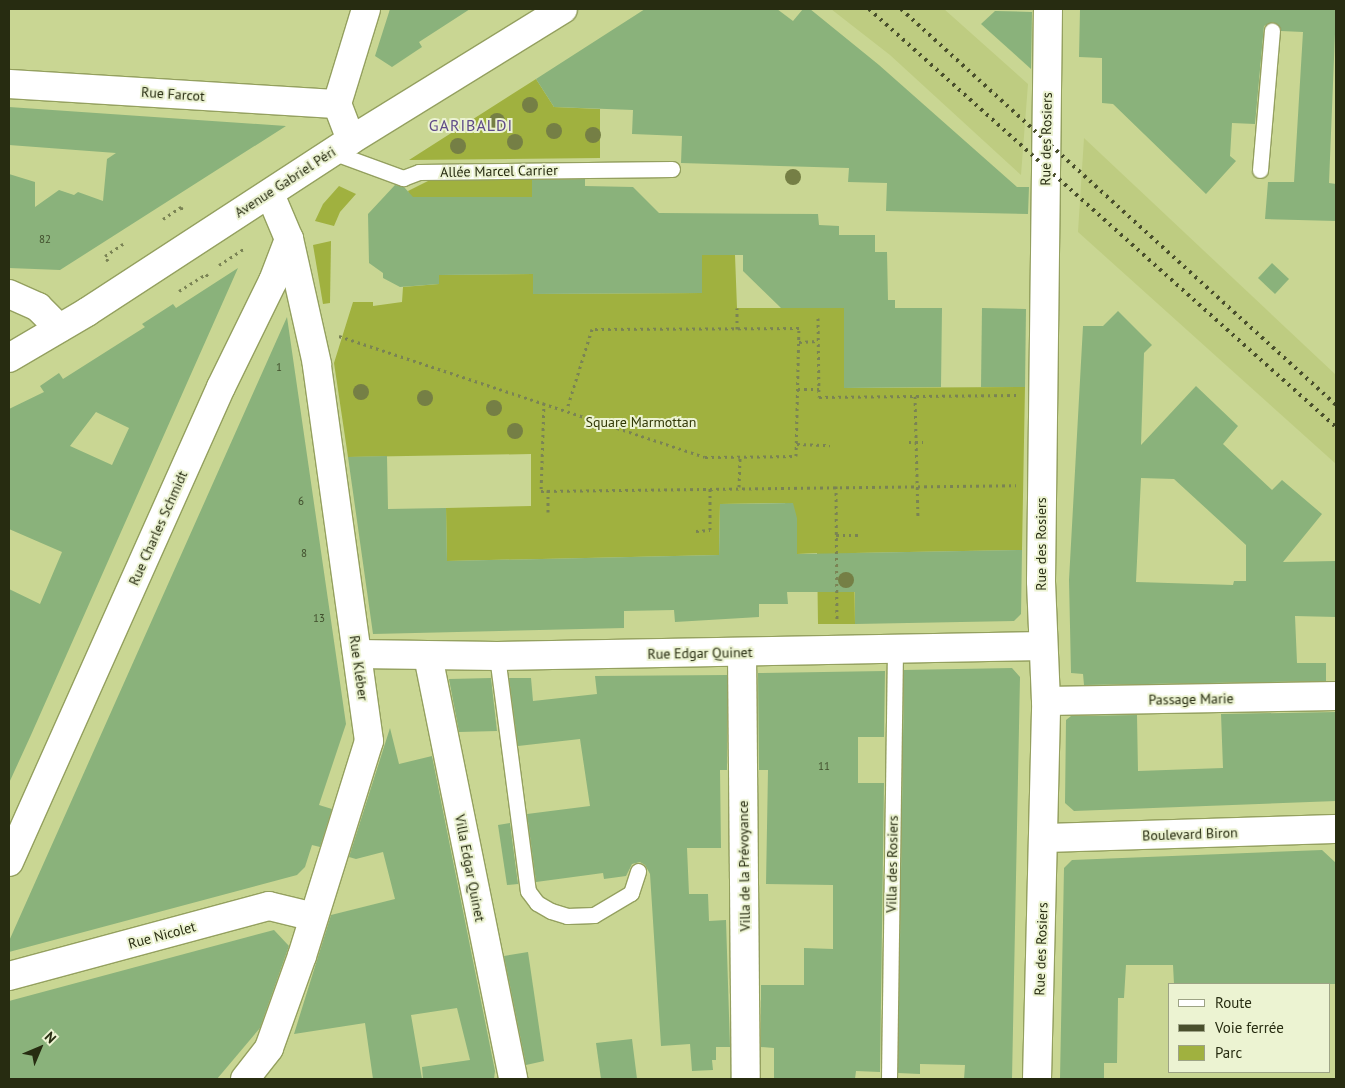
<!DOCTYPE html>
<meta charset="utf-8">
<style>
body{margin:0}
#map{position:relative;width:1345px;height:1088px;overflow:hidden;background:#c9d693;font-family:"PT Sans",sans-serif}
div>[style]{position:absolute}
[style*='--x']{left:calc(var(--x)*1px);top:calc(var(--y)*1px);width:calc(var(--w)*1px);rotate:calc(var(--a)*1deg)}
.built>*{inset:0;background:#becc81}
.green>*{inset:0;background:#a0b13f}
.building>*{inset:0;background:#8ab27b}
.path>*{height:3px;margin-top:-1.5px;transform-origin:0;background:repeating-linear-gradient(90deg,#7a8354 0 2.5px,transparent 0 6.5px)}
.roads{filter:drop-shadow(1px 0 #94a05f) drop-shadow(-1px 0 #94a05f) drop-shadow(0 1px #94a05f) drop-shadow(0 -1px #94a05f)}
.service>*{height:15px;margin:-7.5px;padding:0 7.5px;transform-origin:7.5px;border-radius:7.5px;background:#fff}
.minor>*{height:28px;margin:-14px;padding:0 14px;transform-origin:14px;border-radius:14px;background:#fff}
.tertiary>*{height:28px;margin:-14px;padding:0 14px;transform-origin:14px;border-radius:14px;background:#fff}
.primary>*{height:28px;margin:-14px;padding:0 14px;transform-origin:14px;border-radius:14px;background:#fff}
.rail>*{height:4px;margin-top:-2px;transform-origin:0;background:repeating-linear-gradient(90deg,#494f2c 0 2.5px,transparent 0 7.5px)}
.trees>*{width:16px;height:16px;margin:-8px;border-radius:50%;background:#757f45}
span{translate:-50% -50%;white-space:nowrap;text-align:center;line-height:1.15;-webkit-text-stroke:4px #ecf3d2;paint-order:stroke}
.number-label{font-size:11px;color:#404e2c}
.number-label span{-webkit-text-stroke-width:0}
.street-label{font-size:14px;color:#272c11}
.park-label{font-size:14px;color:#313806}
.quarter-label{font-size:16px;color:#5f4a88;letter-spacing:1px}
.frame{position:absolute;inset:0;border:10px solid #272c11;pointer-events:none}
.legend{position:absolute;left:1168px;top:983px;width:162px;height:90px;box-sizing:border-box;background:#ecf3d2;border:1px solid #9da385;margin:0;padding:6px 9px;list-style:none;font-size:15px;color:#272c11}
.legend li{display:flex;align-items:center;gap:10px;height:25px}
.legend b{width:25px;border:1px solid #9da385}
.north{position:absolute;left:15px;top:1023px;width:50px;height:50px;-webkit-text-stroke:4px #ecf3d2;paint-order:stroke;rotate:45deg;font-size:14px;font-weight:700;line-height:20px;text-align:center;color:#272c11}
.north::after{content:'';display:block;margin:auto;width:18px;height:22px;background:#272c11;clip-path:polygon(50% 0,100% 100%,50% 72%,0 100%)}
</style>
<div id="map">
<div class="built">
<div style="clip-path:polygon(831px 9px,944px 9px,1028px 84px,1021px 175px,890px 55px)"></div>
<div style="clip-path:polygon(1084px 138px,1336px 375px,1336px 464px,1078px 232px)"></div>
</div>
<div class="green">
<div style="clip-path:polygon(536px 79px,554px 107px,600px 109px,600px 158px,409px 160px)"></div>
<div style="clip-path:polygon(532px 178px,532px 197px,410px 197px,408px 191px,432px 179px)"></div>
<div style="clip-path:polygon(339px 186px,356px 194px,340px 212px,334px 226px,315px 221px,323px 204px)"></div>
<div style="clip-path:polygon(331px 241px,330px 303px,323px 304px,313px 245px)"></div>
<div style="clip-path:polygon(702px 248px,735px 255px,737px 308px,844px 308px,845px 388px,1025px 387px,1022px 550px,854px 553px,855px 624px,818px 624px,817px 553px,797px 554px,785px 503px,720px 504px,719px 555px,447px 561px,446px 508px,531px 506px,531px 454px,348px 457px,334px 363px,353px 302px,373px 302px,373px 306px,402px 302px,403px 287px,439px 284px,439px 275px,533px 274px,533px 294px,702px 293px)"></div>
</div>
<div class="building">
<div style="clip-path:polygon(390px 9px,470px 9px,419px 42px,422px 47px,392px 67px,375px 56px)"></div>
<div style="clip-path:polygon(645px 9px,777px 9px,793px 21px,803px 9px,810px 9px,879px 65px,1017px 187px,1029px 187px,1028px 214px,886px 211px,887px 183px,848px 182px,849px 168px,681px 163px,682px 136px,632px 134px,633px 110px,554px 107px,536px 79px)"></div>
<div style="clip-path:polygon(1080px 9px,1336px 9px,1329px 183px,1336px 184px,1336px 221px,1265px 219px,1268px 182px,1294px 182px,1303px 32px,1281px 31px,1273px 22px,1264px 26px,1255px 124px,1232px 123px,1230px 156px,1236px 161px,1206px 194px,1113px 104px,1102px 103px,1102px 58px,1079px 57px)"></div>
<div style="clip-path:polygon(995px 11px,1032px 12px,1031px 69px,981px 24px)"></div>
<div style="clip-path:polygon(9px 107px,183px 119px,286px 126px,60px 270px,9px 268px,9px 174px,35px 182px,35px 207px,59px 190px,74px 195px,78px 192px,103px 201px,107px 159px,116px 153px,9px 145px)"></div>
<div style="clip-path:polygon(585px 179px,585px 186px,633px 187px,659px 213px,818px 214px,819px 225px,839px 226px,839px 235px,875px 235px,875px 252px,887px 252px,888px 300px,895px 300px,895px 308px,942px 308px,941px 387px,844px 388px,844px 308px,781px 308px,743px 271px,743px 255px,702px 255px,702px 293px,533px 294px,533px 274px,439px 275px,439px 284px,400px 287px,383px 278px,383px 273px,369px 263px,368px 214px,395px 185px,404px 187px,413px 197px,532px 197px,532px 180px)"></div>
<div style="clip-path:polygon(1272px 263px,1289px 279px,1275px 294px,1258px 278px)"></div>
<div style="clip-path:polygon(evenodd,238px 268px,31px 735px,9px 783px,9px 589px,40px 604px,62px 552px,9px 529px,9px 409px,44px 392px,40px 386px,59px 373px,63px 379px,145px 327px,142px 324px,173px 304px,176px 308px,238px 268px,96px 412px,129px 428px,112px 465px,70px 446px,96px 412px)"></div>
<div style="clip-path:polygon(982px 308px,1026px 309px,1025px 387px,981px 387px)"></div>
<div style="clip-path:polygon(evenodd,1118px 311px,1152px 345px,1144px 353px,1141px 445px,1196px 386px,1238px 426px,1223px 444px,1272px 490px,1282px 480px,1322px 514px,1283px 562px,1336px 561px,1336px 617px,1295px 616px,1297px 663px,1326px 663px,1326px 681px,1084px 685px,1083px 674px,1071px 673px,1069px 580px,1083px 326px,1103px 326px,1118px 311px,1141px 478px,1174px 479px,1246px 545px,1246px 581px,1234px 581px,1233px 585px,1136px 582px,1141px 478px)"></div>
<div style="clip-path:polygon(287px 317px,346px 724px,319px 805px,332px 809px,320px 847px,312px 845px,305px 867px,297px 875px,9px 952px,9px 941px)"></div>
<div style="clip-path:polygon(387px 456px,388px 509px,446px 508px,447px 561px,719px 555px,720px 504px,793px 503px,797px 518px,797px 554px,1022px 550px,1021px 614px,1014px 621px,855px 624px,855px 592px,787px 592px,788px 604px,759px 604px,759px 617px,675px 622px,674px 610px,624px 611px,624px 628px,373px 634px,348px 457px)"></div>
<div style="clip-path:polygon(1012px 668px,1020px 677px,1012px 1079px,964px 1079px,965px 1065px,920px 1064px,920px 1074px,898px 1073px,904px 670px)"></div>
<div style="clip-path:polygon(885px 671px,884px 737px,858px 737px,858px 783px,884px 783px,880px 1072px,856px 1071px,855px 1079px,774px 1079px,774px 1048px,761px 1047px,761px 985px,804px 985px,804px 948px,833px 949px,833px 885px,766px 884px,768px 770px,759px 770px,758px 673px)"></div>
<div style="clip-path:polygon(727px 675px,727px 770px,720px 770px,721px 848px,687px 848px,689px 894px,708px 894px,709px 921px,726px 920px,730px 1047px,716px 1047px,716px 1060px,712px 1060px,713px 1070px,692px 1071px,690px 1044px,661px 1046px,650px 874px,645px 865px,640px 862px,632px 864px,626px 876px,604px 879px,603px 873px,536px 882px,527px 814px,590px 806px,580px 739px,518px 746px,509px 678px,531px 678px,533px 701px,597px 694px,595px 676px)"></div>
<div style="clip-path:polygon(491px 678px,497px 731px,459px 732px,449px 679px)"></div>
<div style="clip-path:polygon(1336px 712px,1336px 801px,1074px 811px,1065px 803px,1066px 720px,1071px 716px,1137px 715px,1138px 771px,1223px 768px,1221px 714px)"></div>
<div style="clip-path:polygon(390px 728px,399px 764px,432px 756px,495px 1071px,494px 1079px,423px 1079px,422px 1067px,470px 1060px,457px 1008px,411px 1015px,422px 1079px,373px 1079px,365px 1023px,294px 1034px,331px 915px,395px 899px,383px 852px,356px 859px,349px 857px)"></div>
<div style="clip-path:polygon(510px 823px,518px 884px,507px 885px,498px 825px)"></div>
<div style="clip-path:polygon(1322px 850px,1336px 863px,1336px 984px,1174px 984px,1173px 965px,1126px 965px,1124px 998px,1118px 998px,1117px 1063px,1104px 1063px,1104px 1079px,1060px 1079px,1064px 868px,1072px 860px)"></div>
<div style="clip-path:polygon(274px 930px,289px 946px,260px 1028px,217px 1079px,9px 1079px,9px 1001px)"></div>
<div style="clip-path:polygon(528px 952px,544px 1061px,526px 1065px,504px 956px)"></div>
<div style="clip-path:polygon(632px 1039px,637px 1079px,601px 1079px,596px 1043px)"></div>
</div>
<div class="path">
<div style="--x:163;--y:219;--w:22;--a:-34"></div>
<div style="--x:181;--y:207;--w:4;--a:63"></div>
<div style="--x:108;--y:261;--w:6;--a:-121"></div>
<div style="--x:105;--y:256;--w:22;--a:-34"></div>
<div style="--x:219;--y:265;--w:31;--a:-33"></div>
<div style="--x:179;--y:291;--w:32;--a:-32"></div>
<div style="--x:206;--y:274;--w:6;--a:51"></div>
<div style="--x:818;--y:318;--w:79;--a:89.3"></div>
<div style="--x:819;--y:397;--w:197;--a:-0.6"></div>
<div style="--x:737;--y:329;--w:21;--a:-90"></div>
<div style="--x:339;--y:336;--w:385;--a:18.3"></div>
<div style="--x:705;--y:457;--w:91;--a:-0.6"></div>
<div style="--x:796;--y:456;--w:128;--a:-88.7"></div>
<div style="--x:799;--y:328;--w:207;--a:179.7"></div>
<div style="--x:592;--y:329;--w:84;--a:107.4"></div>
<div style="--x:799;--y:342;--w:19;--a:-3"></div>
<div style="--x:798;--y:389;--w:21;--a:0"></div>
<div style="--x:915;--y:396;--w:121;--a:88.6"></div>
<div style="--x:544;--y:402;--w:89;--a:91.9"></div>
<div style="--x:541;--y:491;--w:475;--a:-0.7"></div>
<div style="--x:909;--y:442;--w:14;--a:0"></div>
<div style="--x:797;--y:444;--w:33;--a:2"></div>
<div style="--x:836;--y:486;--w:136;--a:89.6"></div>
<div style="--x:739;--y:487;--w:30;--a:-88"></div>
<div style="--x:548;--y:490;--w:22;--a:90"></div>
<div style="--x:696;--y:531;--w:14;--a:-4"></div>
<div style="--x:710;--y:530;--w:42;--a:-90"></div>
<div style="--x:836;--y:535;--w:23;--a:0"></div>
</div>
<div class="roads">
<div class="service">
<div style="--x:332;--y:152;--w:76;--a:20.1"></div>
<div style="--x:403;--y:178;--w:17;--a:-21"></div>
<div style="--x:419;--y:172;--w:253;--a:-0.7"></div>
<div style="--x:1260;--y:170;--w:140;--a:-85.1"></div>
<div style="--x:497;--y:656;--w:237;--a:82.5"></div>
<div style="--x:528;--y:891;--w:15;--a:53"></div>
<div style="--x:537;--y:903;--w:16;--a:30"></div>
<div style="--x:551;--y:911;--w:17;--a:17"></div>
<div style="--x:567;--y:916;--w:27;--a:-2"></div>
<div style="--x:594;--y:915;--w:43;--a:-30.7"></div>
<div style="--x:631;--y:893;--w:23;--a:-72"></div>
<div style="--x:889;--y:1079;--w:430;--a:-89.2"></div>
</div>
<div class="minor">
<div style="--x:9;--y:84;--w:329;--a:3.5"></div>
<div style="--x:351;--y:140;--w:39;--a:-111"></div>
<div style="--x:337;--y:104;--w:99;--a:-73"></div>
<div style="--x:9;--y:294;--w:32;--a:24"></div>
<div style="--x:38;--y:307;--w:30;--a:45"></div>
<div style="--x:742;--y:652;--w:427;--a:89.5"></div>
<div style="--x:358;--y:654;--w:139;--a:0.8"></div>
<div style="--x:497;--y:656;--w:546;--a:-1.05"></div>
<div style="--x:428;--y:656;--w:431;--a:78.6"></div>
<div style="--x:1046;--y:701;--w:290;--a:-1"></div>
<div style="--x:1044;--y:838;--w:292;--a:-1.8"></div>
<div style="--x:9;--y:976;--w:269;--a:-15.1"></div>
<div style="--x:269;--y:906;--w:46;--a:13.7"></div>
<div style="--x:245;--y:1079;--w:39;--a:-52"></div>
<div style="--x:269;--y:1048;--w:98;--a:-70.3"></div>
<div style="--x:302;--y:956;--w:225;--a:-72.7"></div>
<div style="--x:369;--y:741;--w:381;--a:-97.9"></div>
<div style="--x:317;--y:364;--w:128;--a:-102.6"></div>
</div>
<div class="tertiary">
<div style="--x:9;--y:862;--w:520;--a:-65.95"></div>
<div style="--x:221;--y:387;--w:118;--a:-63.9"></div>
<div style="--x:273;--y:281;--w:45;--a:-69.1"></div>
<div style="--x:289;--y:239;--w:49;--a:-112.9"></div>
<div style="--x:1037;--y:1079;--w:378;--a:-88.6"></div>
<div style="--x:1046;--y:701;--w:120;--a:-92.4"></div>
<div style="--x:1041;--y:581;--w:572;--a:-89.3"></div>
</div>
<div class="primary">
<div style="--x:9;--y:358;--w:91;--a:-30.5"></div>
<div style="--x:87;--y:312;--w:315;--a:-33.1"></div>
<div style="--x:351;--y:140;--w:249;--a:-31.7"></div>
</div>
</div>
<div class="rail">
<div style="--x:869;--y:9;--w:627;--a:41.83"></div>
<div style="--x:901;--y:9;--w:588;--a:42.31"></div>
</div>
<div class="trees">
<div style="left:530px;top:105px"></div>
<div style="left:497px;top:121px"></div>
<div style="left:554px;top:131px"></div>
<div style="left:593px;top:135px"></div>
<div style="left:515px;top:142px"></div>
<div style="left:458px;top:146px"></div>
<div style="left:793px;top:177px"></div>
<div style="left:361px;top:392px"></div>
<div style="left:425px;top:398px"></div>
<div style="left:494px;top:408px"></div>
<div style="left:515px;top:431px"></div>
<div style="left:846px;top:580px"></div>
</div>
<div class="number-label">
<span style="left:45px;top:239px">82</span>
<span style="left:279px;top:367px">1</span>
<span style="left:301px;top:501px">6</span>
<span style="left:304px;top:553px">8</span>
<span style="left:319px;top:618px">13</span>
<span style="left:824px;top:766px">11</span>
</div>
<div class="street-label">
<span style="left:173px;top:94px;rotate:4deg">Rue Farcot</span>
<span style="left:1046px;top:139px;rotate:-89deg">Rue des Rosiers</span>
<span style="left:499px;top:171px;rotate:-1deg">Allée Marcel Carrier</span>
<span style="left:285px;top:182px;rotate:-33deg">Avenue Gabriel Péri</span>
<span style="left:158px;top:528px;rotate:-66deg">Rue Charles Schmidt</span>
<span style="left:1041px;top:544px;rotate:-90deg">Rue des Rosiers</span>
<span style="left:700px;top:653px;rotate:-1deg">Rue Edgar Quinet</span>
<span style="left:359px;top:668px;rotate:82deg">Rue Kléber</span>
<span style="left:1191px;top:699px;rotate:-1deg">Passage Marie</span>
<span style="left:1190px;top:834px;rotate:-2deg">Boulevard Biron</span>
<span style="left:892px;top:864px;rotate:-89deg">Villa des Rosiers</span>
<span style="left:744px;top:866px;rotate:-91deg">Villa de la Prévoyance</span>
<span style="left:470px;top:868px;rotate:79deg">Villa Edgar Quinet</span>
<span style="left:162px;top:935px;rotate:-15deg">Rue Nicolet</span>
<span style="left:1041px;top:949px;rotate:-88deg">Rue des Rosiers</span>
</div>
<div class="park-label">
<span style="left:641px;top:422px">Square Marmottan</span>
</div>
<div class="quarter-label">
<span style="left:471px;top:125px">GARIBALDI</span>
</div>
<div class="frame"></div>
<ul class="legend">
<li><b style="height:6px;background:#fff"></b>Route</li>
<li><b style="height:6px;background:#494f2c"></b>Voie ferrée</li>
<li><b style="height:14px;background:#a0b13f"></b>Parc</li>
</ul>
<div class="north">N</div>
</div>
